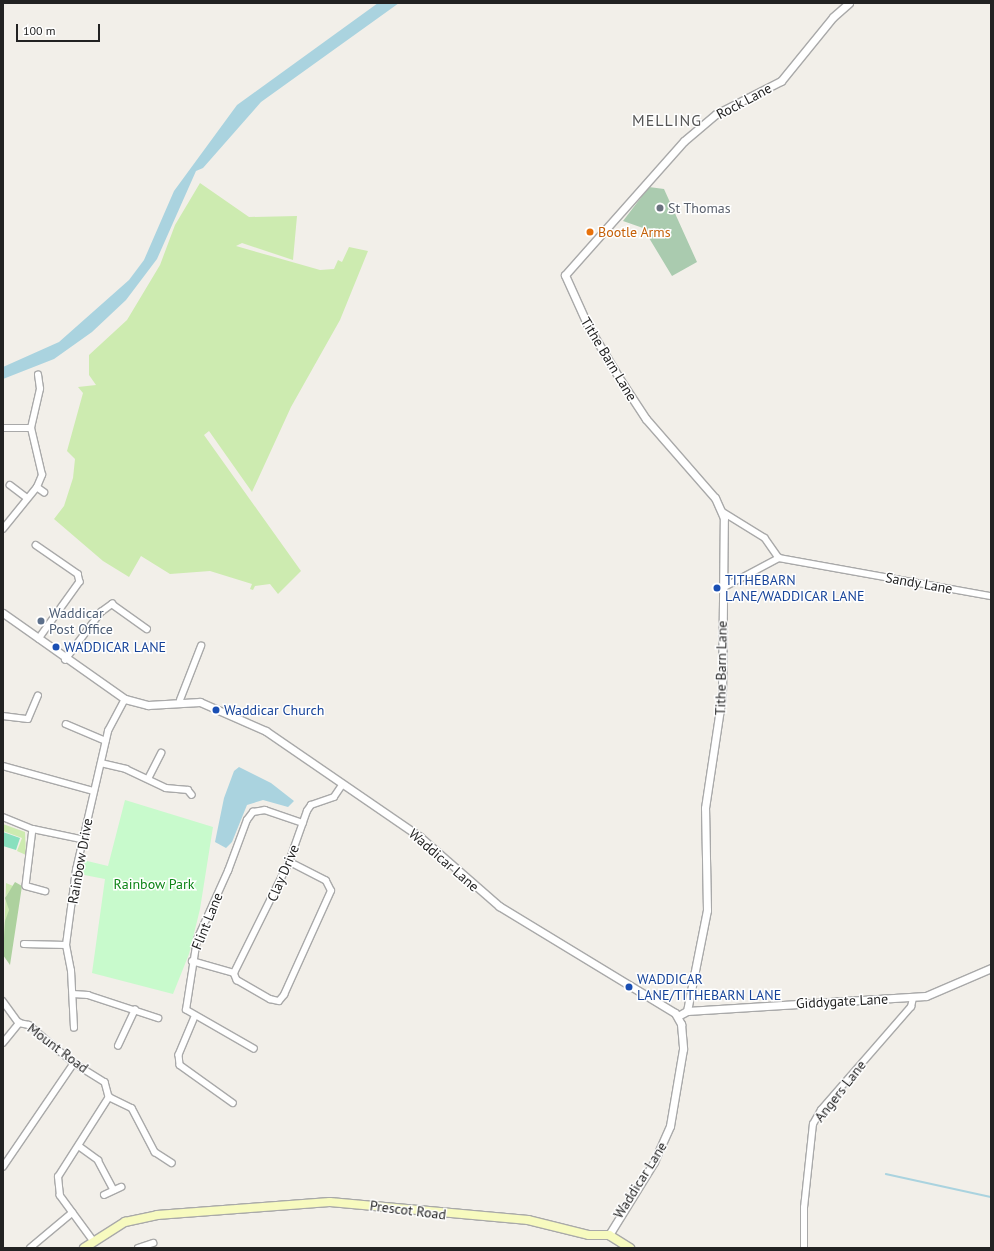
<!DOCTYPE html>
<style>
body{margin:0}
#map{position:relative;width:994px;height:1251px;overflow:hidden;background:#f2efe9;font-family:"PT Sans",sans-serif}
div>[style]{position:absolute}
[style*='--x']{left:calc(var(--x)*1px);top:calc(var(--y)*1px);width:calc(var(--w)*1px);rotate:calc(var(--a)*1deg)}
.grass>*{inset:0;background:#cdebb0}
.forest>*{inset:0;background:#add19e}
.cemetery>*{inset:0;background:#aacbaf}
.park>*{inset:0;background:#c8facc}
.pitch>*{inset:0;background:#88e0be}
.water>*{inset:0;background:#aad3df}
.stream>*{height:1.5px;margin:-0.75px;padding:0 0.75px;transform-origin:0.75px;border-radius:0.75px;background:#aad3df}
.roads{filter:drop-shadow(1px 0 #a9a9a9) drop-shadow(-1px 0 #a9a9a9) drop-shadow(0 1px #a9a9a9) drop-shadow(0 -1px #a9a9a9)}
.minor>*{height:5.5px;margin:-2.75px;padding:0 2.75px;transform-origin:2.75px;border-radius:2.75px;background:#fff}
.tertiary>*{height:7px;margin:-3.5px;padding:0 3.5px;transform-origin:3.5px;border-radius:3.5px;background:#fff}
.secondary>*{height:8px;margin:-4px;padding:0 4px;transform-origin:4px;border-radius:4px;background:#f7fabf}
.dots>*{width:11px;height:11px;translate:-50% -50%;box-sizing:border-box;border:2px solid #fff;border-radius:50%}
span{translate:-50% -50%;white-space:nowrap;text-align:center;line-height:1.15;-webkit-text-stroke:3px #fff;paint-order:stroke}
.street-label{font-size:14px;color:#222}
.worship-label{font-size:14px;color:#5b616d}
.left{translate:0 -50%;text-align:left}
.food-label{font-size:14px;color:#c56008}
.transit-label{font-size:14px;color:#164399}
.service-label{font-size:14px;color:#4e5e75}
.park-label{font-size:14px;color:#0c8416}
.quarter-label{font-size:16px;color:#555;letter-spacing:1px}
.frame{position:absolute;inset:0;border:4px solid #222;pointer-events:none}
.scale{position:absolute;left:16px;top:24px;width:84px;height:18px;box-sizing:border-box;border:2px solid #222;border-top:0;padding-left:5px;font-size:12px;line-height:14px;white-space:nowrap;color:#222;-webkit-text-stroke:3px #fff;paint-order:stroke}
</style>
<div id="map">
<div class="grass">
<div style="clip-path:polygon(200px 183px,249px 217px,297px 216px,293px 260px,242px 243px,236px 246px,320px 270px,334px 269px,338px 260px,342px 262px,349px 247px,368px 251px,340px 320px,291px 407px,252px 492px,209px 431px,204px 435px,301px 571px,278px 594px,270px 584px,255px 586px,253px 590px,250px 589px,252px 584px,210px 571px,170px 574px,141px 556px,129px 577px,103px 561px,54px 519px,64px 506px,73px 478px,75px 459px,67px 451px,83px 393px,78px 387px,96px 385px,89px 375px,89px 355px,127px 320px,160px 265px,175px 225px)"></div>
<div style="clip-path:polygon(3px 824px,25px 832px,26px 855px,17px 851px,22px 838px,3px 831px)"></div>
<div style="clip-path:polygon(6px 883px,13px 886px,6px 896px,9px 910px,4px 941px)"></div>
</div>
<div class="forest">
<div style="clip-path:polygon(15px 882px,22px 886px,10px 965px,3px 955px,5px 921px,9px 910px,5px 898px)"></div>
</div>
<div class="cemetery">
<div style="clip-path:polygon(649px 187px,664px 189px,697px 262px,672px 276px,643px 228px,623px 221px)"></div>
</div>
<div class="park">
<div style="clip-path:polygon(125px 800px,213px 827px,200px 909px,189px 954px,173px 994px,92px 973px,105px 879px,79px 874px,83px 860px,108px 866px)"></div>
</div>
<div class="pitch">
<div style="clip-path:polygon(3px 832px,20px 838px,16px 850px,3px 846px)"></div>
</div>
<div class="water">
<div style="clip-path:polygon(378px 3px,399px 3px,261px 102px,203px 168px,196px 171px,157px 259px,126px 300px,92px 332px,54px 359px,3px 379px,3px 367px,59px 342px,129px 280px,144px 260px,174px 191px,237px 105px)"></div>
<div style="clip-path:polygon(239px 767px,271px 783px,294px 801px,288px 807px,263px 800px,247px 805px,232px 842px,226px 848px,215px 842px,224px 798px,234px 771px)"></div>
</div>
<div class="stream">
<div style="--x:886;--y:1174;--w:107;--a:12.4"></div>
</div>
<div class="roads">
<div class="minor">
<div style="--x:3;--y:428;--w:28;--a:0"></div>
<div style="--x:31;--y:428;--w:40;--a:-77"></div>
<div style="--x:40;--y:389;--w:14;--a:-98"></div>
<div style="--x:10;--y:485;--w:21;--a:37"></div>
<div style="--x:37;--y:487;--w:9;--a:36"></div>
<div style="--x:723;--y:512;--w:49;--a:31.8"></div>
<div style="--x:765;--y:538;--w:24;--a:55"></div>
<div style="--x:779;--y:558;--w:215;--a:10.2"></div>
<div style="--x:3;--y:529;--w:54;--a:-51"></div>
<div style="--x:37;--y:487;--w:13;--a:-67"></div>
<div style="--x:42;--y:475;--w:48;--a:-103.2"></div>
<div style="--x:36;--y:545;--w:51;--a:34.6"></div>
<div style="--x:78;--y:574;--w:8;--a:76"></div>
<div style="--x:80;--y:582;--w:70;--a:125.7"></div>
<div style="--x:721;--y:589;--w:66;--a:-28.1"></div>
<div style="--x:65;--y:660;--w:60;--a:-53.1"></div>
<div style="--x:101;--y:612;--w:14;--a:-36"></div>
<div style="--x:112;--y:604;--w:43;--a:35.5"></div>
<div style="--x:180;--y:700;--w:58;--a:-68.7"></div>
<div style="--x:3;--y:716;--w:25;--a:7"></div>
<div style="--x:28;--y:719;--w:25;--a:-67"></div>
<div style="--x:66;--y:724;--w:43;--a:23"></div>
<div style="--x:101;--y:763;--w:26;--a:13"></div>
<div style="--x:126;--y:769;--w:44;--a:25.4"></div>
<div style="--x:166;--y:788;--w:22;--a:5"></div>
<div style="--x:188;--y:790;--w:6;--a:51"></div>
<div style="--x:3;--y:766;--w:94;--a:15.4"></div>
<div style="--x:148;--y:779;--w:29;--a:-63"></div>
<div style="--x:3;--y:817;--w:32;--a:22"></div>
<div style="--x:33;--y:829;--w:49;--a:11.8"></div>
<div style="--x:33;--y:829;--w:57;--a:97"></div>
<div style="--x:26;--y:886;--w:20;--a:15"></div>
<div style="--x:24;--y:944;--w:42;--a:1.4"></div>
<div style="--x:192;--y:961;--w:44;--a:15.9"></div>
<div style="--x:234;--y:973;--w:8;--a:67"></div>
<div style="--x:237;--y:980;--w:38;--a:30"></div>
<div style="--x:270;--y:999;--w:9;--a:13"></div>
<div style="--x:279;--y:1001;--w:8;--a:-50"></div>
<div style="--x:284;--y:995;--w:114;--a:-65.7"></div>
<div style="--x:331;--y:891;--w:11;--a:-117"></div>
<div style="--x:326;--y:881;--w:42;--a:-152.8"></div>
<div style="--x:234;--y:973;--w:124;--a:-63.6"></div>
<div style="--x:289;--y:862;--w:54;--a:-70.6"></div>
<div style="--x:307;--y:811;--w:7;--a:-56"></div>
<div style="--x:311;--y:805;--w:24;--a:-19"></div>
<div style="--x:334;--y:797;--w:14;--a:-56"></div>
<div style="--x:73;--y:994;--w:15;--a:4"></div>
<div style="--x:88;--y:995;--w:74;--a:18.2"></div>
<div style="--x:3;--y:1001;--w:27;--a:54"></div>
<div style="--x:19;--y:1023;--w:10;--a:11"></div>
<div style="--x:29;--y:1025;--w:59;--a:40.2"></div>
<div style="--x:74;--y:1063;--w:36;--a:32"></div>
<div style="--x:105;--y:1082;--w:16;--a:75"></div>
<div style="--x:195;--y:1017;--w:41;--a:112.8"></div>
<div style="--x:179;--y:1055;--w:10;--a:84"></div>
<div style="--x:180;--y:1065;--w:65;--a:35.6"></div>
<div style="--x:74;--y:1028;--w:57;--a:-93"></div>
<div style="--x:71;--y:971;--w:26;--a:-101"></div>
<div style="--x:66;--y:945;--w:76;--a:-82.4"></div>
<div style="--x:76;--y:870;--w:143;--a:-77"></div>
<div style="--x:108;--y:731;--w:36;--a:-62"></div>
<div style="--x:3;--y:1043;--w:26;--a:-51"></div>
<div style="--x:118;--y:1046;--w:40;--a:-65"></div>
<div style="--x:254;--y:1049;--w:78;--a:-150.2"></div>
<div style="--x:186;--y:1010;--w:71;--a:-81.1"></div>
<div style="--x:197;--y:940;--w:76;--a:-65.8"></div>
<div style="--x:228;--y:871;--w:54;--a:-69.6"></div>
<div style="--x:247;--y:820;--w:10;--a:-53"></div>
<div style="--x:253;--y:812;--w:12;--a:-9"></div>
<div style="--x:265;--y:810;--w:40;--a:18.9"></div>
<div style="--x:109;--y:1097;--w:25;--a:26"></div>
<div style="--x:132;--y:1108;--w:50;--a:62.4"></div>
<div style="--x:155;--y:1152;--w:20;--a:33"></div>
<div style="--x:79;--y:1146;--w:24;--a:36"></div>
<div style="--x:98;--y:1160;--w:34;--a:62"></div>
<div style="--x:3;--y:1167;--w:126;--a:-55.7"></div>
<div style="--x:104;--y:1195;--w:19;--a:-25"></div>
<div style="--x:93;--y:1241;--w:56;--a:-126.3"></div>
<div style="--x:60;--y:1196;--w:19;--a:-96"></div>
<div style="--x:58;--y:1177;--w:95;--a:-57.5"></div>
<div style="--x:30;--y:1248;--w:55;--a:-39.8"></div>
<div style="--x:138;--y:1248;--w:16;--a:-18"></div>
<div style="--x:804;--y:1248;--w:40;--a:-90"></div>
<div style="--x:804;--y:1208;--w:84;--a:-83.9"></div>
<div style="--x:813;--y:1124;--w:16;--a:-60"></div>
<div style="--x:821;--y:1110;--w:137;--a:-48.9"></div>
<div style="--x:911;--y:1007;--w:9;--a:-77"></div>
</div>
<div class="tertiary">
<div style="--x:3;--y:613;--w:149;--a:35.2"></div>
<div style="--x:125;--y:699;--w:24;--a:15"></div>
<div style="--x:148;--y:705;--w:52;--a:-3.3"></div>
<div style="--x:200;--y:702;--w:72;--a:23.7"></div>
<div style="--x:266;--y:731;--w:187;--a:34.5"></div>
<div style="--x:420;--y:837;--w:105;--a:41.1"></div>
<div style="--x:499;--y:906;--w:206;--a:31.3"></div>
<div style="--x:675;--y:1013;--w:13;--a:61"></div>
<div style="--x:681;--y:1024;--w:25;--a:85"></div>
<div style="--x:683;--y:1049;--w:78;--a:99.6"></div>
<div style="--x:670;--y:1126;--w:39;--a:114"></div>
<div style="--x:654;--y:1162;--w:86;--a:121.7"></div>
<div style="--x:687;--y:1011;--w:239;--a:-3.6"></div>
<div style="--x:926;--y:996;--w:71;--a:-23.3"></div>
<div style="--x:678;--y:1016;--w:10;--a:-29"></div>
<div style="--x:687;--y:1011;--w:103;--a:-78.8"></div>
<div style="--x:707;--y:910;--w:102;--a:-91.1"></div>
<div style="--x:705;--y:808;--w:113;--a:-81.4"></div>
<div style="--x:722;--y:696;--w:178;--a:-89.4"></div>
<div style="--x:724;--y:518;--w:22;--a:-114"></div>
<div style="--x:715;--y:498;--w:105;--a:-131.1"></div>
<div style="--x:646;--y:419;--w:45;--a:-123.3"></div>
<div style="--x:621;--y:381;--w:64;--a:-121"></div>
<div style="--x:588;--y:326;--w:56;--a:-114.3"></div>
<div style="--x:565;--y:275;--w:179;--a:-48.4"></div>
<div style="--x:684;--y:141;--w:42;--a:-40.2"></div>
<div style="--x:716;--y:114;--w:73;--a:-26.9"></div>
<div style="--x:781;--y:81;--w:82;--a:-50.9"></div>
<div style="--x:833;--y:17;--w:21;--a:-41"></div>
</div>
<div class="secondary">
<div style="--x:84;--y:1248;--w:49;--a:-32.4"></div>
<div style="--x:125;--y:1222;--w:33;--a:-12"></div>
<div style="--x:157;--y:1215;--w:173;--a:-4.3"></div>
<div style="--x:330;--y:1202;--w:199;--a:5.2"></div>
<div style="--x:528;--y:1220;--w:63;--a:13.8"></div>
<div style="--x:589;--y:1235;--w:20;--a:0"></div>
<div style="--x:609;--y:1235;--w:25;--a:32"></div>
</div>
</div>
<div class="dots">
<div style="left:660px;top:208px;background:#6b7280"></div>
<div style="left:590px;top:232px;background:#e8710a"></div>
<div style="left:717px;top:588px;background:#1a4fb4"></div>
<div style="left:41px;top:621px;background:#5c6f8a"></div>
<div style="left:56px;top:647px;background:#1a4fb4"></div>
<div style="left:216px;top:710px;background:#1a4fb4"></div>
<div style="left:629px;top:987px;background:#1a4fb4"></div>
</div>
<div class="street-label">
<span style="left:744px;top:101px;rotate:-28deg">Rock Lane</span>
<span style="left:609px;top:359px;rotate:59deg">Tithe Barn Lane</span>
<span style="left:919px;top:583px;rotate:10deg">Sandy Lane</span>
<span style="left:721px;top:668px;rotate:-89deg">Tithe Barn Lane</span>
<span style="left:444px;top:860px;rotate:41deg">Waddicar Lane</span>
<span style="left:80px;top:861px;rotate:-80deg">Rainbow Drive</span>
<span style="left:283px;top:873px;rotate:-67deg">Clay Drive</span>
<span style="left:207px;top:921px;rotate:-68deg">Flint Lane</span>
<span style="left:842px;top:1001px;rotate:-3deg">Giddygate Lane</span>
<span style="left:58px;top:1048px;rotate:37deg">Mount Road</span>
<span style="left:840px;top:1091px;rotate:-52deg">Angers Lane</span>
<span style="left:640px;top:1180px;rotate:-58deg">Waddicar Lane</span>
<span style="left:408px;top:1210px;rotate:7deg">Prescot Road</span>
</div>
<div class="worship-label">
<span class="left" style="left:668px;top:208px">St Thomas</span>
</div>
<div class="food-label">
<span class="left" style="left:598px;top:232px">Bootle Arms</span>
</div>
<div class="transit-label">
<span class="left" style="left:725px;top:588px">TITHEBARN<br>LANE/WADDICAR LANE</span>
<span class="left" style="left:64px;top:647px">WADDICAR LANE</span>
<span class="left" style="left:224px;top:710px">Waddicar Church</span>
<span class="left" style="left:637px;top:987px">WADDICAR<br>LANE/TITHEBARN LANE</span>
</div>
<div class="service-label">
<span class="left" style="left:49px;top:621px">Waddicar<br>Post Office</span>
</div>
<div class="park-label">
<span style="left:154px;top:884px">Rainbow Park</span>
</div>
<div class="quarter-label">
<span style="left:667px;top:120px">MELLING</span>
</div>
<div class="frame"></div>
<div class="scale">100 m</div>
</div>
